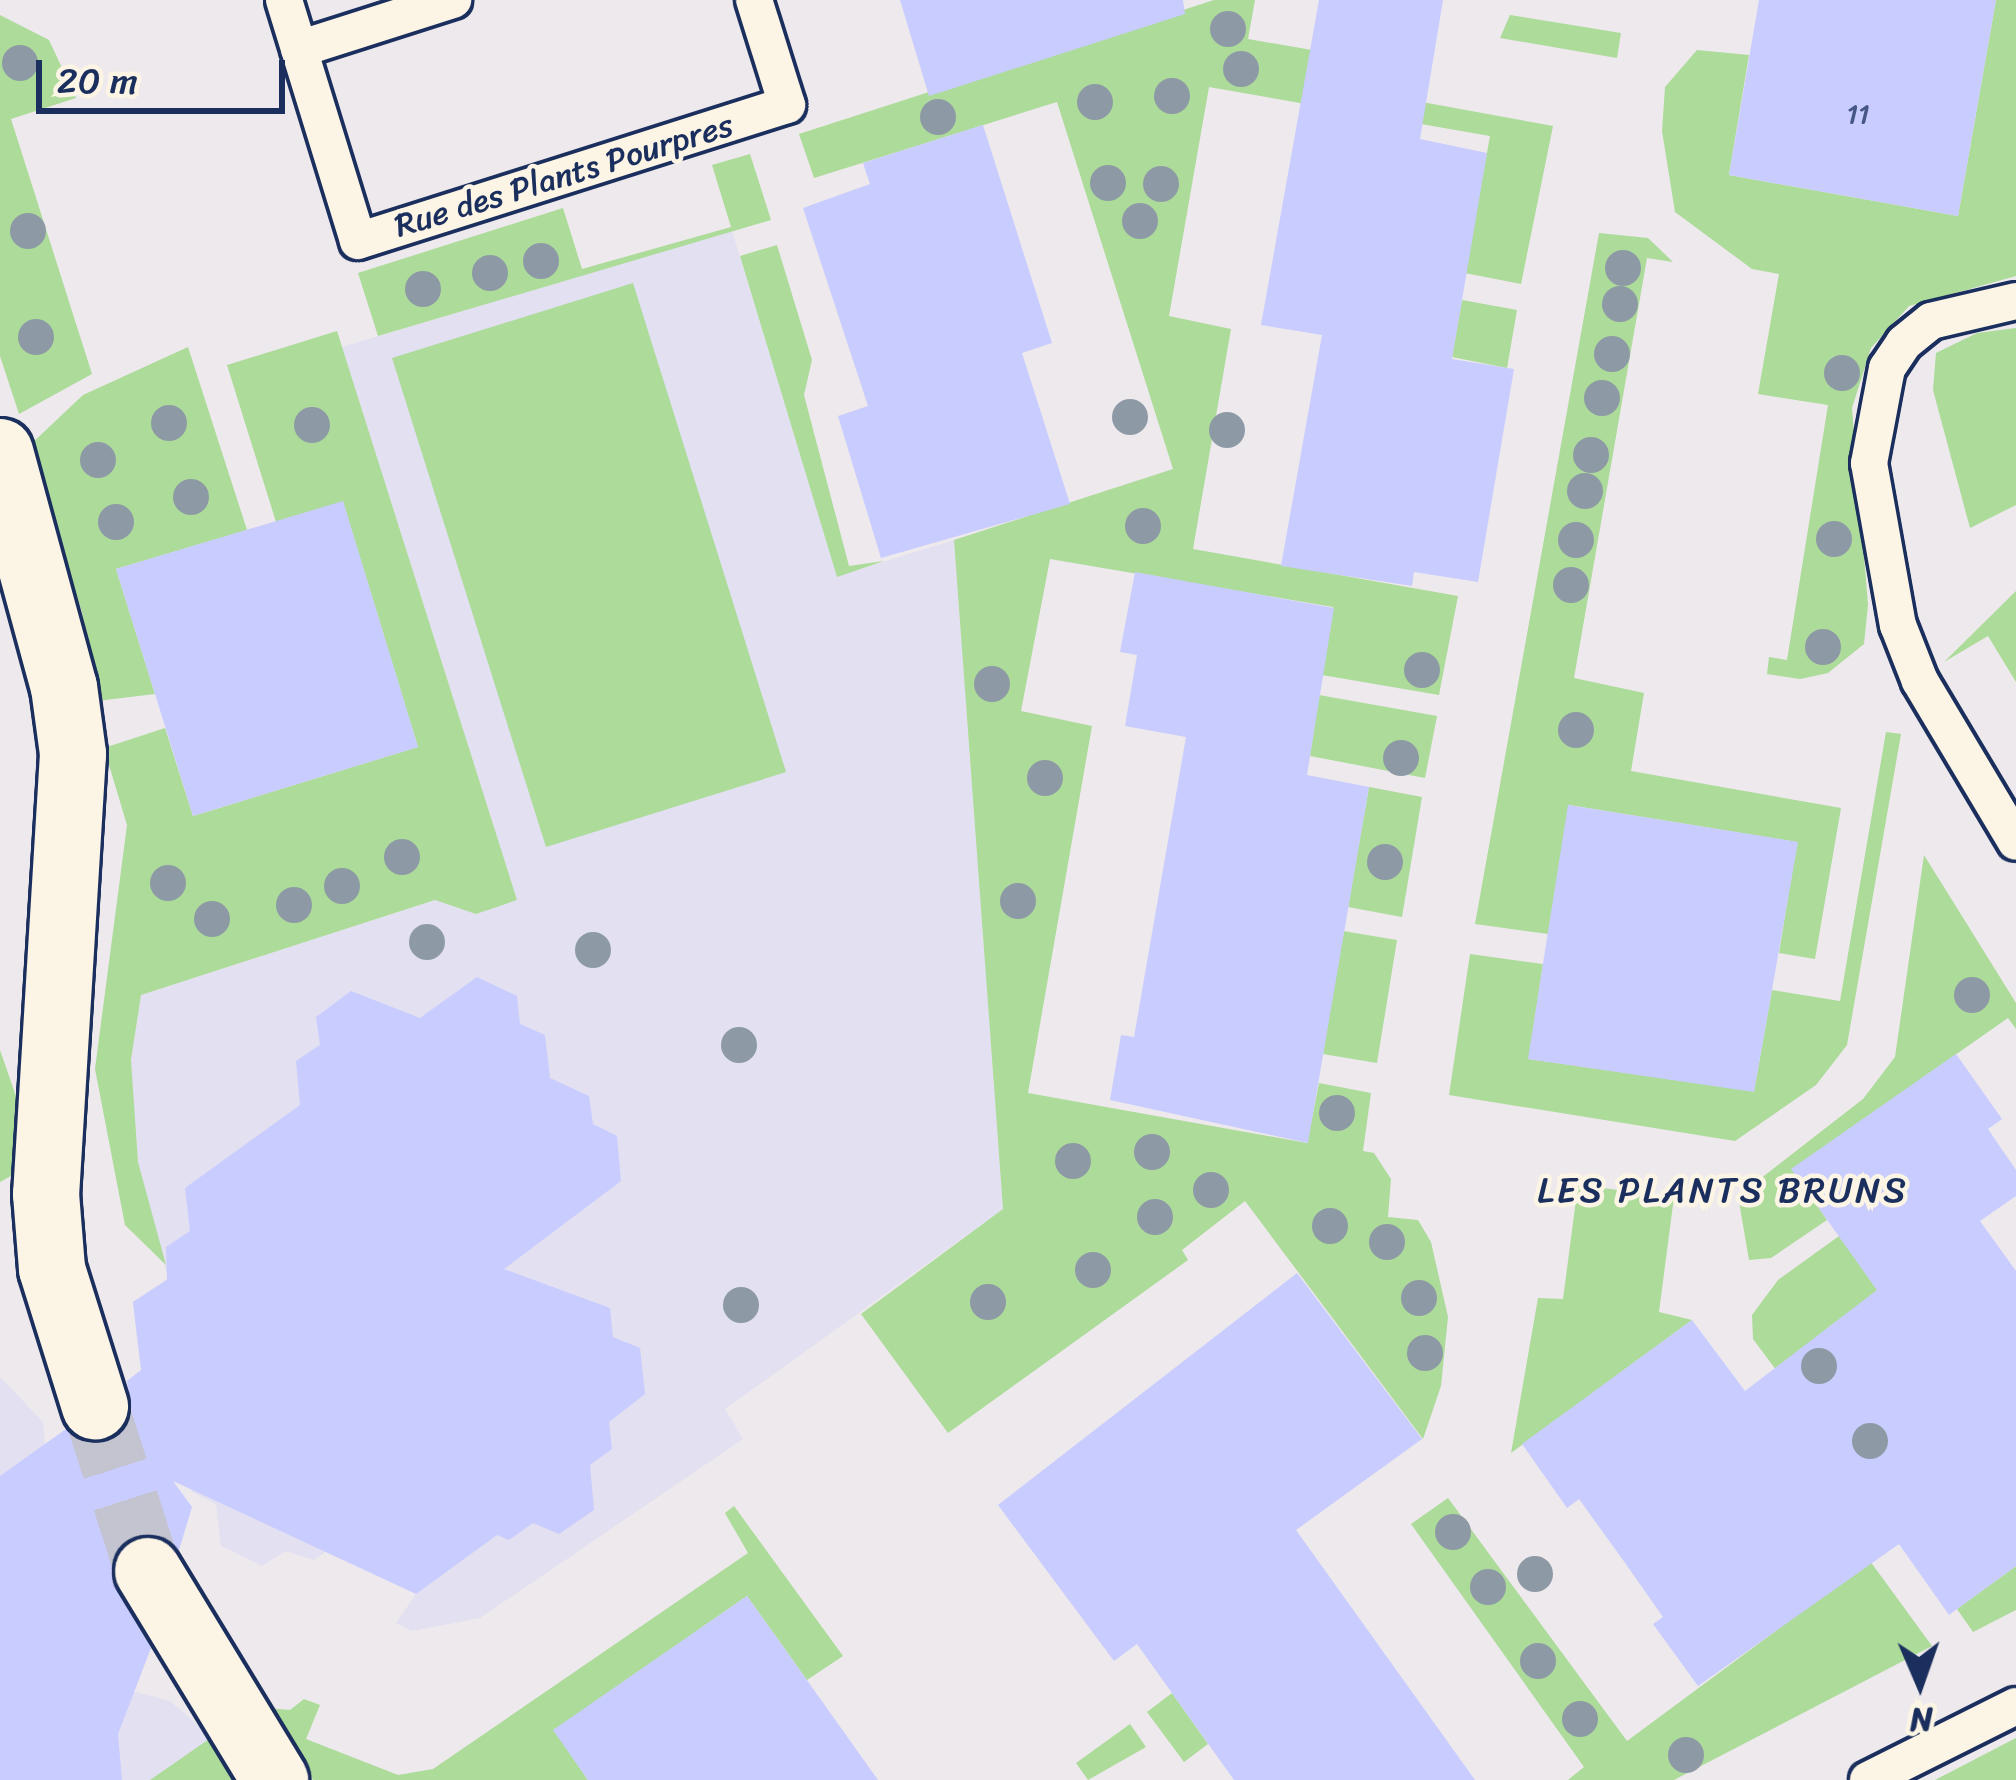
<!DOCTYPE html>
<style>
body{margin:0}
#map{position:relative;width:2016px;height:1780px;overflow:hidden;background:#ede9ec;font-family:Sriracha,sans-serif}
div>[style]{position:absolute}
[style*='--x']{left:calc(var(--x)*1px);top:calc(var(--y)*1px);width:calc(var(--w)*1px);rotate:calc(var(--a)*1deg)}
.built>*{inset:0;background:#e2e0f1}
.green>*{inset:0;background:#acdb9a}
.building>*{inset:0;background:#c9ccfe}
.street-tunnel>*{height:66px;margin-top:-33px;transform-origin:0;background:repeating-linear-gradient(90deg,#c3c4d0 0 66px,transparent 0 99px)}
.roads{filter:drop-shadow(3px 0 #1b2f5e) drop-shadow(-3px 0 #1b2f5e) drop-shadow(0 3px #1b2f5e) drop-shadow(0 -3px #1b2f5e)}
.lane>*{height:36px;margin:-18px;padding:0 18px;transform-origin:18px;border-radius:18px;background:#fcf5e5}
.street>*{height:66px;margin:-33px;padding:0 33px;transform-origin:33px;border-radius:33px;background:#fcf5e5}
.trees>*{width:36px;height:36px;margin:-18px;border-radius:50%;background:#8d9aa6}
span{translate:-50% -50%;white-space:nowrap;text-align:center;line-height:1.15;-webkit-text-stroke:9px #fcf5e5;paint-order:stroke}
.number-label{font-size:27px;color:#465686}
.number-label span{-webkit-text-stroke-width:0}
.street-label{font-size:33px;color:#1b2f5e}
.neighbourhood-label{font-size:36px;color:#1b2f5e;letter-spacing:3px}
.north{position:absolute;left:1860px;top:1624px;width:120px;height:120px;-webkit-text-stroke:9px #fcf5e5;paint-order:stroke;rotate:178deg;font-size:33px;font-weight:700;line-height:48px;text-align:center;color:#1b2f5e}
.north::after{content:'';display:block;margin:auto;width:42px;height:54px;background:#1b2f5e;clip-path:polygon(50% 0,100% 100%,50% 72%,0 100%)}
.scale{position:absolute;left:36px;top:60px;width:249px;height:54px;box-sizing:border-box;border:6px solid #1b2f5e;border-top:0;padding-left:15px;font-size:36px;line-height:42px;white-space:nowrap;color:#1b2f5e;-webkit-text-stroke:9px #fcf5e5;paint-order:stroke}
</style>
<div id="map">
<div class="built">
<div style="clip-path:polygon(732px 231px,837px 576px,954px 540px,1003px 1209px,725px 1409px,743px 1439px,480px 1618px,412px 1631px,396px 1623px,416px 1594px,347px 1536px,314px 1560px,286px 1551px,262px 1566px,221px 1546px,216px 1504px,192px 1492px,166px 1357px,138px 1348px,133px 1302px,168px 1278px,138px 1162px,131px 1060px,141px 995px,436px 900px,476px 914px,517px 900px,342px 347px)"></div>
<div style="clip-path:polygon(0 1377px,43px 1422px,47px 1467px,132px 1691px,170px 1701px,212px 1737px,150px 1780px,0 1780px)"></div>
</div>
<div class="green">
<div style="clip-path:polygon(1214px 0,1255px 0,1248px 39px,1312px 50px,1307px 81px,1553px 126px,1521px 284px,1465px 273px,1490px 136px,1209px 87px,1169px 316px,1231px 329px,1193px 549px,1458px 596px,1439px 695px,1322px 675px,1333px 607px,1050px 559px,1021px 711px,1092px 726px,1028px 1093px,1307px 1143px,1319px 1083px,1371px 1093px,1363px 1151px,1374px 1153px,1391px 1179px,1388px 1217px,1418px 1220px,1431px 1242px,1448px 1317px,1441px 1386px,1423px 1439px,1245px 1201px,1182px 1250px,1188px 1260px,948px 1433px,861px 1314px,1003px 1209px,954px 540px,1173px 469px,1057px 102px,814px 178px,799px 134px)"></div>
<div style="clip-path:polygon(1996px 0,2016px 0,2016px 276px,1909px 306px,1871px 348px,1852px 408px,1868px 605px,1864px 644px,1828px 673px,1800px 679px,1767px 674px,1769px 657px,1787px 660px,1828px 405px,1758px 394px,1779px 274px,1752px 269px,1675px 212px,1662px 131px,1665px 87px,1697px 50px,1749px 55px,1729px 175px,1958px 216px)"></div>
<div style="clip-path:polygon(0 15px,49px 40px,76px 98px,11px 119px,92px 374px,19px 414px,0 356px)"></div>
<div style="clip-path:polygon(1510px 15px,1621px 33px,1617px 58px,1500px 38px)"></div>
<div style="clip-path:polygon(750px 154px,771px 220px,378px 336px,358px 273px,563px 208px,582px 269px,731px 227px,712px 165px)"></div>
<div style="clip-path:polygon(1599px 233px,1648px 238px,1673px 262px,1647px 258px,1574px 678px,1644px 693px,1631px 771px,1841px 808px,1815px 959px,1779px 953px,1797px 842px,1569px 805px,1548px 934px,1475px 924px)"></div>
<div style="clip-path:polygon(777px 245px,812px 360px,804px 395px,849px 566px,884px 561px,837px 577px,740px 256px)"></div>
<div style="clip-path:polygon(633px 283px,786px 772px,546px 847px,392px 358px)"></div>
<div style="clip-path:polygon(1462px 300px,1517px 310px,1507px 368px,1452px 357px)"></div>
<div style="clip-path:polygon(2016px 328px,2016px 505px,1970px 528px,1933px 390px,1936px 353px,1977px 333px)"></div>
<div style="clip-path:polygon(337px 331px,517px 900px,476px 914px,435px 900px,141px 995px,131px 1060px,138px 1162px,166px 1265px,125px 1225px,95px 1069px,127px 825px,104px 748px,165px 728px,193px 816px,418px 747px,343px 502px,276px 522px,227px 365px)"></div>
<div style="clip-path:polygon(188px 347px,247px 530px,116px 569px,155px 694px,97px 701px,82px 612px,29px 446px,83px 395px)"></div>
<div style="clip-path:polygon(2016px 591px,2016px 682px,1988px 636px,1944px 662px)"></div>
<div style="clip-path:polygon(1319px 695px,1437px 716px,1425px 778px,1310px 756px)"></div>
<div style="clip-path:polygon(1886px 732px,1901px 734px,1847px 1045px,1816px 1085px,1735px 1141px,1449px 1095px,1470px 954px,1543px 964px,1529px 1059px,1754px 1091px,1772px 990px,1840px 1001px)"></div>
<div style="clip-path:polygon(1369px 787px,1422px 797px,1402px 917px,1348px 907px)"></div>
<div style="clip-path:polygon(1924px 855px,2016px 1003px,2016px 1029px,2008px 1018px,1792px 1169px,1827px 1220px,1771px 1258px,1749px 1260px,1738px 1196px,1863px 1099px,1895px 1057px)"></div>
<div style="clip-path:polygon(1343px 931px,1397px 940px,1377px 1063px,1323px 1054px)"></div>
<div style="clip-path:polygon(0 1050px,33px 1146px,27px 1167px,0 1182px)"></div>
<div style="clip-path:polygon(1578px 1185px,1674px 1197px,1659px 1312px,1692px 1320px,1511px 1453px,1538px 1298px,1563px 1299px)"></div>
<div style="clip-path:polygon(1839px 1236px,1878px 1291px,1826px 1329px,1802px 1405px,1753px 1339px,1752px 1315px,1778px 1280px)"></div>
<div style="clip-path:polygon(1448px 1498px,1627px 1741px,1870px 1561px,1932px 1646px,1674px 1780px,1568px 1780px,1584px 1767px,1411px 1524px)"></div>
<div style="clip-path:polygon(734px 1506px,843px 1656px,807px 1680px,747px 1596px,554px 1730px,588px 1780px,313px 1780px,267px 1708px,290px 1710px,304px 1699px,320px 1705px,306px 1739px,398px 1775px,433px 1769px,748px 1553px,725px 1513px)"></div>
<div style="clip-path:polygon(2016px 1566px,2016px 1610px,1973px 1632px,1957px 1609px)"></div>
<div style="clip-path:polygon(1172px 1693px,1208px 1744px,1184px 1762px,1147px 1712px)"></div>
<div style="clip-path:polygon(1130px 1724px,1146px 1747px,1088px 1780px,1076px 1763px)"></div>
<div style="clip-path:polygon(212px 1737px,244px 1780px,150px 1780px)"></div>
<div style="clip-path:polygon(2016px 1738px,2016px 1780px,1935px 1780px)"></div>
</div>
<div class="building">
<div style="clip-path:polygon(900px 0,1183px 0,1185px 14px,929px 96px)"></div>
<div style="clip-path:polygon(1319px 0,1443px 0,1420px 139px,1487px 153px,1452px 359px,1514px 369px,1478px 582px,1414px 572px,1412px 586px,1281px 566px,1322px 335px,1261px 325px)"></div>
<div style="clip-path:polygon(1759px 0,1996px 0,1958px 216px,1729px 175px)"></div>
<div style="clip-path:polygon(983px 125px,1052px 343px,1022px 353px,1070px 504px,881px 558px,838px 416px,868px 406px,803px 208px,870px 184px,863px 163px)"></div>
<div style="clip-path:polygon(343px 501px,418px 747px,193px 816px,116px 569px)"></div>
<div style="clip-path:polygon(1135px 572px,1334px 608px,1307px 775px,1369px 787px,1308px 1143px,1110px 1100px,1121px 1035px,1134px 1037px,1186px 737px,1125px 726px,1137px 655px,1120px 652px)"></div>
<div style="clip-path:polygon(1568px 805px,1798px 842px,1754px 1092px,1528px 1059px)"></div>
<div style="clip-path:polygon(477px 977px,517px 996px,520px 1024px,545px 1035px,550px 1078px,589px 1096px,593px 1124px,617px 1136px,621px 1181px,504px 1269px,610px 1308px,613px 1337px,640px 1348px,645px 1394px,609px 1422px,612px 1449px,590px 1465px,594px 1510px,559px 1534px,533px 1523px,509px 1540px,497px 1535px,416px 1594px,173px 1481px,192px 1507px,179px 1550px,148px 1534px,130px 1538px,111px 1571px,151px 1648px,118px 1734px,122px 1780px,0 1780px,0 1476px,66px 1429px,88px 1443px,123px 1430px,132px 1413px,127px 1381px,141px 1370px,133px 1302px,167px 1280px,166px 1247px,190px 1231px,185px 1188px,300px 1105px,296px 1061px,320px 1045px,316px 1017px,351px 991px,420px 1018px)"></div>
<div style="clip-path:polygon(1956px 1054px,2002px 1119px,1988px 1129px,2016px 1170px,2016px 1196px,1980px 1221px,2016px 1271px,2016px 1566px,1949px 1615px,1899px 1544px,1698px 1686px,1653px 1624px,1663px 1617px,1623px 1560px,1579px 1499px,1567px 1508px,1522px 1444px,1692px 1320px,1745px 1391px,1877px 1290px,1791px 1169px)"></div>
<div style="clip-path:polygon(1297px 1273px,1422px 1439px,1296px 1530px,1475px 1780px,1234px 1780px,1137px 1644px,1114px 1661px,998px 1505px)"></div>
<div style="clip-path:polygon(747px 1596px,878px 1780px,588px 1780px,553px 1730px)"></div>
</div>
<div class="street-tunnel">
<div style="--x:95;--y:1406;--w:173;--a:72.2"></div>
</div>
<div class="roads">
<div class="lane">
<div style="--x:284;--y:0;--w:252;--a:72.9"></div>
<div style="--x:358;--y:241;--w:450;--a:-17.6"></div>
<div style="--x:787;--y:105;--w:110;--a:-107.4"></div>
<div style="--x:299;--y:49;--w:162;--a:-17.7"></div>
<div style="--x:2016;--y:301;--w:87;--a:166.8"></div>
<div style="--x:1931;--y:321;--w:35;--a:141"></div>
<div style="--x:1904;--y:343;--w:30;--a:124"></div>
<div style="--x:1887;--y:368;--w:97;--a:100.7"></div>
<div style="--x:1869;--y:463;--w:165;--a:79.9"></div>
<div style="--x:1898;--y:625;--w:60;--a:68.6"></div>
<div style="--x:1920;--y:681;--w:187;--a:59.2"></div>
<div style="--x:1868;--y:1780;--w:165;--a:-26.6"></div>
</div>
<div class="street">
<div style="--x:0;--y:452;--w:244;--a:74.8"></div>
<div style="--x:64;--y:687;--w:68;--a:82.3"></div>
<div style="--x:73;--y:754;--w:441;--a:93.5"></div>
<div style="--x:46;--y:1194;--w:75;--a:85.4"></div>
<div style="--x:52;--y:1269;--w:144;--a:72.6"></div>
<div style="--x:148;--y:1571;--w:245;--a:58.7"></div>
</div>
</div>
<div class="trees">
<div style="left:1228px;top:29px"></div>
<div style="left:20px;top:63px"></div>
<div style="left:1241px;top:69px"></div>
<div style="left:1172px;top:96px"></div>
<div style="left:1095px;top:102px"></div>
<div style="left:938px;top:117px"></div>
<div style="left:1108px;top:183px"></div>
<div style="left:1161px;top:184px"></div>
<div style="left:1140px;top:221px"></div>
<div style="left:28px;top:231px"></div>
<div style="left:541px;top:261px"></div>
<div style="left:1623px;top:268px"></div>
<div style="left:490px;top:273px"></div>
<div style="left:423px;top:289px"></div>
<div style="left:1620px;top:304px"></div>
<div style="left:36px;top:337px"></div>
<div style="left:1612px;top:354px"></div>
<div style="left:1842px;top:373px"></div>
<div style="left:1602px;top:398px"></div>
<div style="left:1130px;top:417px"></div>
<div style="left:169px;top:423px"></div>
<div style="left:312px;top:425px"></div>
<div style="left:1227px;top:430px"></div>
<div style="left:1591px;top:455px"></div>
<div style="left:98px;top:460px"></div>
<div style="left:1585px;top:491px"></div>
<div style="left:191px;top:497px"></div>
<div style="left:116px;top:522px"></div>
<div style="left:1143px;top:526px"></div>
<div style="left:1834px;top:539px"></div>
<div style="left:1576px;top:540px"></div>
<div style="left:1571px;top:585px"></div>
<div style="left:1823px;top:647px"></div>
<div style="left:1422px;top:670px"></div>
<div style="left:992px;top:684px"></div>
<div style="left:1576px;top:730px"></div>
<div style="left:1401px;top:758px"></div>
<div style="left:1045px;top:778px"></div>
<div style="left:402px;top:857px"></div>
<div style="left:1385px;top:862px"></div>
<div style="left:168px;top:883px"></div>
<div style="left:342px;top:886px"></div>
<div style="left:1018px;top:901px"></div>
<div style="left:294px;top:905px"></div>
<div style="left:212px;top:919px"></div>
<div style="left:427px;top:942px"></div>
<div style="left:593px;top:950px"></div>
<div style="left:1972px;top:995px"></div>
<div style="left:739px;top:1045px"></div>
<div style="left:1337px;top:1113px"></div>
<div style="left:1152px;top:1152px"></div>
<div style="left:1073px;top:1161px"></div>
<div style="left:1211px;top:1190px"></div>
<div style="left:1155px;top:1217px"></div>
<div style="left:1330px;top:1226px"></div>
<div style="left:1387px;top:1242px"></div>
<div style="left:1093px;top:1270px"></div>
<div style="left:1419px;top:1298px"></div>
<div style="left:988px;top:1302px"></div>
<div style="left:741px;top:1305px"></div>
<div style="left:1425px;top:1353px"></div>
<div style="left:1819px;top:1366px"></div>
<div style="left:1870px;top:1441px"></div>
<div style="left:1453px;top:1532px"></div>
<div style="left:1535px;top:1574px"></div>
<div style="left:1488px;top:1587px"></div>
<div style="left:1538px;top:1661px"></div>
<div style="left:1580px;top:1719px"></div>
<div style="left:1686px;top:1755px"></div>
</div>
<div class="number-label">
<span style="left:1858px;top:115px">11</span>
</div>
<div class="street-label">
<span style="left:564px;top:176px;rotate:-17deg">Rue des Plants Pourpres</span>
</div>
<div class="neighbourhood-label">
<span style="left:1723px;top:1191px">LES PLANTS BRUNS</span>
</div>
<div class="north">N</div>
<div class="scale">20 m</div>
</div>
